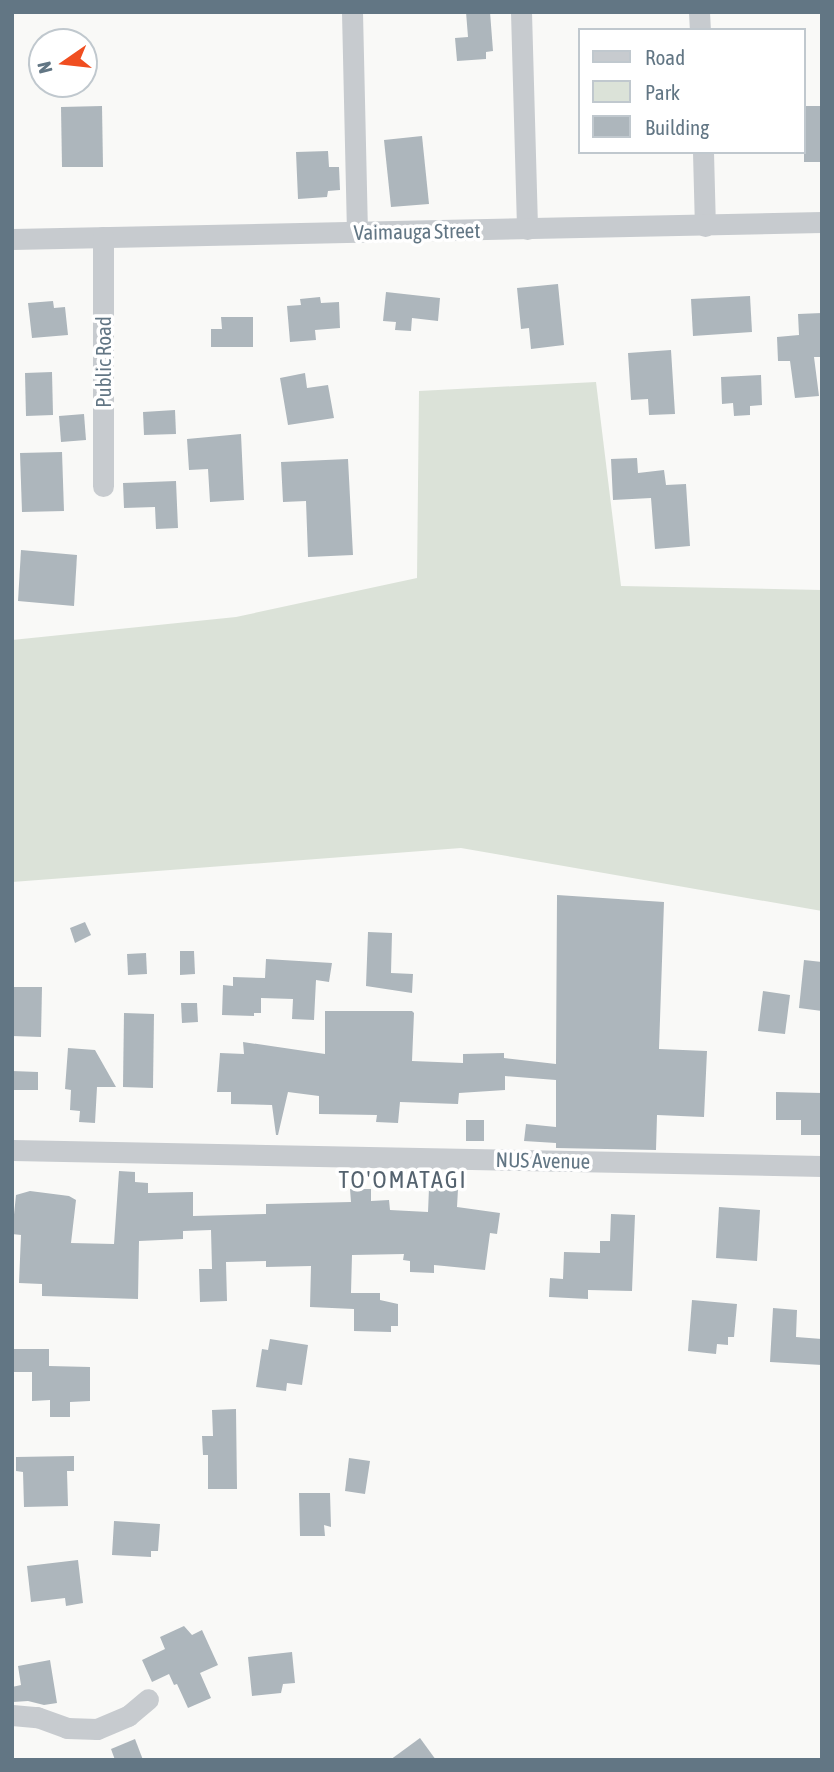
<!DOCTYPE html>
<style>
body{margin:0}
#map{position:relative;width:834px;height:1772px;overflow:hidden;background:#f9f9f7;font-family:"Asap Condensed",sans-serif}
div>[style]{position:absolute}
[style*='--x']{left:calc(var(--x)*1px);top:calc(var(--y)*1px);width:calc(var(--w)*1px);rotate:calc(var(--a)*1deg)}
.green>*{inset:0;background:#dbe2d8}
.building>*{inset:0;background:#adb6bc}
.minor>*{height:21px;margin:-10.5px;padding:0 10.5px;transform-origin:10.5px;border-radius:10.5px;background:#c7cbcf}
span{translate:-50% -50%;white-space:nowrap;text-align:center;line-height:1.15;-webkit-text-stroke:7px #fff;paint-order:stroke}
.street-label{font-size:21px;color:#627684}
.quarter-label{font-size:24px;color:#55636f;letter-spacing:2px}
.frame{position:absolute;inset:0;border:14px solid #627684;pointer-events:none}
.legend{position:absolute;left:578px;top:28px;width:228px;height:126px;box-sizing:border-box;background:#fff;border:2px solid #c0c8ce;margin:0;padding:9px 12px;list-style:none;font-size:21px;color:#627684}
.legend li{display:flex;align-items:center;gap:14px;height:35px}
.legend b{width:35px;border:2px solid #c0c8ce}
.north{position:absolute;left:28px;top:28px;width:70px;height:70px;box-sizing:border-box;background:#fff;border:2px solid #c0c8ce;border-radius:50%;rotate:256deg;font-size:19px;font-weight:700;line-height:28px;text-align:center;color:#627684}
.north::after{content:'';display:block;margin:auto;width:24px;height:32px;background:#f04e20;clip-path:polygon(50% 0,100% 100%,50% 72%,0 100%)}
</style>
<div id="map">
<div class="green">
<div style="clip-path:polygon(596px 382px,621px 586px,822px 590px,822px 911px,461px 848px,12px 882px,12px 640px,236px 617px,417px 578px,419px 391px)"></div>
</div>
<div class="building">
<div style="clip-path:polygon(466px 12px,490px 12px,493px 51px,486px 52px,486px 59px,457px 61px,455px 38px,468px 37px)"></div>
<div style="clip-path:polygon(102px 106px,103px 167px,62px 167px,61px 107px)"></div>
<div style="clip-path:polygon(804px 106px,822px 106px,822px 162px,804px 162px)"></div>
<div style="clip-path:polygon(422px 136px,429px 204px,391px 207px,384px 140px)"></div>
<div style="clip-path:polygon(328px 151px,329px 167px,339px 167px,340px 190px,328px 191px,327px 197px,298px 199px,296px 152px)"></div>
<div style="clip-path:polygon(558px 284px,564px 345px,531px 349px,529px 328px,521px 329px,517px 288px)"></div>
<div style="clip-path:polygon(386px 292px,440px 298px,438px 321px,412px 318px,411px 331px,395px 330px,396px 322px,383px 321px)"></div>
<div style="clip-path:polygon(750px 296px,752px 332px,693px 336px,691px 299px)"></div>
<div style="clip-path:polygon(320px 297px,321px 303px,339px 302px,340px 328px,315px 330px,316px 340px,290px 342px,287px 306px,301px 305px,300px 299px)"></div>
<div style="clip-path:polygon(53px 301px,54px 308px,65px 307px,68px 335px,32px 338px,28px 303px)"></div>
<div style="clip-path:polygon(822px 313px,822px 357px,814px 357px,819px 396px,795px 398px,790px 361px,778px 361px,777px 337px,799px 335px,798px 314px)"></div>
<div style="clip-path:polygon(221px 317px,253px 317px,253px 347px,211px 347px,211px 329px,222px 329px)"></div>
<div style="clip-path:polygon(671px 350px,675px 414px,649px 415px,648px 399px,631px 400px,628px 353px)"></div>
<div style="clip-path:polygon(52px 372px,53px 415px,26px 416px,25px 373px)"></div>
<div style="clip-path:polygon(305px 373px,307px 388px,328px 385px,334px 418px,288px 425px,280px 378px)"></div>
<div style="clip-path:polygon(761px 375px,762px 405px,750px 406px,750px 415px,734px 416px,733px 403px,722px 404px,721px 377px)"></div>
<div style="clip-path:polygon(175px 410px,176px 434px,144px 435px,143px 412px)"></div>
<div style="clip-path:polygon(84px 414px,86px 440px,61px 442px,59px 416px)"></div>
<div style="clip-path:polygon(241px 434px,244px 500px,210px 502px,208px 469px,189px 470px,187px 439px)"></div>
<div style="clip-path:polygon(62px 452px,64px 511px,22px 512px,20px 453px)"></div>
<div style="clip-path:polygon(637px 458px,638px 473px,664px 470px,666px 485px,686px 484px,690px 546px,655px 549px,651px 498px,613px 500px,611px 459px)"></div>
<div style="clip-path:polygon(348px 459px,353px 555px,308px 557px,306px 501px,283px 502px,281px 462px)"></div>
<div style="clip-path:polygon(176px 481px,178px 528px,156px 529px,155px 507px,124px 508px,123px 483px)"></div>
<div style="clip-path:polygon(21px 550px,77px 555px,74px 606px,18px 601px)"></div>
<div style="clip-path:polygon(557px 895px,664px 902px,659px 1049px,707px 1051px,704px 1117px,657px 1115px,656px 1150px,556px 1148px,556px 1143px,524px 1141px,526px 1124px,556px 1127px,556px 1080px,505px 1076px,505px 1090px,459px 1093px,458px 1104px,400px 1102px,398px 1123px,376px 1122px,377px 1115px,319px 1114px,319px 1096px,288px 1092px,278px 1135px,276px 1135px,272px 1105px,231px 1104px,231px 1092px,217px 1092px,220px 1053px,244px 1054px,243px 1042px,325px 1054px,325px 1011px,412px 1011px,414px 1013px,412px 1061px,463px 1063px,463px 1054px,504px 1053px,504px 1058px,556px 1064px)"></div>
<div style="clip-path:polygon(85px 922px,91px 935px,75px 943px,70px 928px)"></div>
<div style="clip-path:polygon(368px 932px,392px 933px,391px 973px,413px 974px,412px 993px,366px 986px)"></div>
<div style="clip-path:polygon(180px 951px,194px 951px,195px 974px,180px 975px)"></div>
<div style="clip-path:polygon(146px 953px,147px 974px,128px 975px,127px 954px)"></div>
<div style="clip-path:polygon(266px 959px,332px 963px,329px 982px,316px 980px,314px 1020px,292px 1019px,293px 999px,261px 998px,261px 1013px,254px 1013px,254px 1016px,222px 1015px,223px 985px,233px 986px,233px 977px,265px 978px)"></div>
<div style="clip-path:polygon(804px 960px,822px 962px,822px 1011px,799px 1008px)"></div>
<div style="clip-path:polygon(12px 987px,42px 987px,41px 1037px,12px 1036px)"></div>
<div style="clip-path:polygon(763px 991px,790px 995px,785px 1034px,758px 1031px)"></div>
<div style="clip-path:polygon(181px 1003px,197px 1003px,198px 1022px,182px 1023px)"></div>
<div style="clip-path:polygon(124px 1013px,154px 1014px,153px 1088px,123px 1087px)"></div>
<div style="clip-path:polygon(68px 1048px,95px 1050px,116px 1087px,97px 1087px,95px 1123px,79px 1122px,80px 1111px,70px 1110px,71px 1090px,65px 1089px)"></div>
<div style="clip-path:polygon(12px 1071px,38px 1072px,38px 1090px,12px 1090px)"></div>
<div style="clip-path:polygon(776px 1092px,822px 1093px,822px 1135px,801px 1135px,801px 1120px,776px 1120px)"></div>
<div style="clip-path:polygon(466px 1120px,484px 1120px,484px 1141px,466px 1141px)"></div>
<div style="clip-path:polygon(119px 1171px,135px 1172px,135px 1182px,148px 1183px,148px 1193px,193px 1192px,193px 1216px,266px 1214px,266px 1204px,351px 1202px,350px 1189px,371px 1189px,371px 1201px,389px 1200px,390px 1210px,428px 1212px,429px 1188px,458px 1189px,457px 1207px,500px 1213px,497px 1234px,490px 1233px,485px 1270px,434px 1265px,434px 1273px,410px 1272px,410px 1261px,403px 1260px,404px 1254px,352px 1255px,351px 1293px,380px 1293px,380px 1300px,398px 1304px,398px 1326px,391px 1326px,391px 1332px,354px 1331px,354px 1309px,310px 1307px,311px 1266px,266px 1267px,266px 1261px,226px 1262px,227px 1301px,200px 1302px,199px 1269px,212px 1269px,211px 1230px,183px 1231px,183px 1239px,139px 1241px,138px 1299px,42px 1296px,42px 1284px,19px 1283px,21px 1235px,12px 1234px,16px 1195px,30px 1191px,69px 1196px,76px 1200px,71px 1243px,114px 1244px)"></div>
<div style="clip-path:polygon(719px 1207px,760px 1210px,757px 1261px,716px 1258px)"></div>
<div style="clip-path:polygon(611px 1214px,635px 1215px,632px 1291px,588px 1290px,588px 1299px,549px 1297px,550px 1278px,563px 1279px,564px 1252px,600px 1253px,600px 1241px,610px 1241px)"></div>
<div style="clip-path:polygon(692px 1300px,737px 1304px,734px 1337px,728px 1337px,728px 1345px,717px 1344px,716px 1354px,688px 1351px)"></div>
<div style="clip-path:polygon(773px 1308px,797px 1310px,796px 1337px,822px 1339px,822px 1365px,770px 1362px)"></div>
<div style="clip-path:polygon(270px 1339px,308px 1345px,302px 1385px,287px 1383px,286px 1391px,256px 1387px,262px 1349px,268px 1350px)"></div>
<div style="clip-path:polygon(12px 1349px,49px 1349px,49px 1366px,90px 1367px,90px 1401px,70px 1402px,70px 1417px,50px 1417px,50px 1400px,32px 1401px,32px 1372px,12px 1372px)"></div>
<div style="clip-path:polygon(236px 1409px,237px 1489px,208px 1489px,208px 1455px,203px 1455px,202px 1436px,213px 1436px,212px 1410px)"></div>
<div style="clip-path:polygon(74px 1456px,74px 1471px,67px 1471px,68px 1506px,24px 1507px,23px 1472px,16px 1471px,16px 1457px)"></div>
<div style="clip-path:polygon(349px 1458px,370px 1461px,365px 1494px,345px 1491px)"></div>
<div style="clip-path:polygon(299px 1493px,330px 1493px,331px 1527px,324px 1525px,325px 1536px,300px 1536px)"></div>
<div style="clip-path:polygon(114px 1521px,160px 1524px,158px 1551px,151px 1551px,151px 1557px,112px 1555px)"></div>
<div style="clip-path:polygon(78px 1560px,83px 1603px,66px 1606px,65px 1598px,31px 1602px,27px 1566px)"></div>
<div style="clip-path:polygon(184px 1626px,192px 1635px,202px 1630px,218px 1665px,200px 1673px,211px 1698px,188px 1708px,177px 1684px,174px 1685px,169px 1674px,152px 1682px,142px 1660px,165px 1649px,160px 1637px)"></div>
<div style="clip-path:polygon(292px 1652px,295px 1683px,283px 1684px,281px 1693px,252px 1696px,248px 1657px)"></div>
<div style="clip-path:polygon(50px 1660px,57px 1703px,44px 1705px,28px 1701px,13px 1702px,12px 1687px,21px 1685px,18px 1666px)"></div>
<div style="clip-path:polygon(420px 1738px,436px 1760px,390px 1760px)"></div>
<div style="clip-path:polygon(135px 1739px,143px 1760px,115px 1760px,111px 1749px)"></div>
</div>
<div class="minor">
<div style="--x:352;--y:12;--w:220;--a:88.7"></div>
<div style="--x:521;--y:12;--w:217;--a:88.4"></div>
<div style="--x:699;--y:12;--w:18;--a:87"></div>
<div style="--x:703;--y:152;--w:74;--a:88.5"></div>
<div style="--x:12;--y:239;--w:810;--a:-1.2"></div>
<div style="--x:103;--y:486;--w:249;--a:-90"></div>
<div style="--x:12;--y:1150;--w:810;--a:1.13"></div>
<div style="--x:12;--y:1715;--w:25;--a:5"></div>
<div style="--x:37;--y:1717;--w:32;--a:20"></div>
<div style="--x:67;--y:1728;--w:30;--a:2"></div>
<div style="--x:97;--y:1729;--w:34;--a:-23"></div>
<div style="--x:128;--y:1716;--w:26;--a:-40"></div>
</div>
<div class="street-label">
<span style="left:417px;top:231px;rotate:-1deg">Vaimauga Street</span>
<span style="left:103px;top:362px;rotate:-90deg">Public Road</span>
<span style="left:543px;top:1160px;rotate:1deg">NUS Avenue</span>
</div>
<div class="quarter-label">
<span style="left:403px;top:1180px">TO'OMATAGI</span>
</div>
<div class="frame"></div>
<ul class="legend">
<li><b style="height:9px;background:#c7cbcf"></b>Road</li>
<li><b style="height:19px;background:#dbe2d8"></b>Park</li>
<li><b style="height:19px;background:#adb6bc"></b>Building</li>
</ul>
<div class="north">N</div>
</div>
